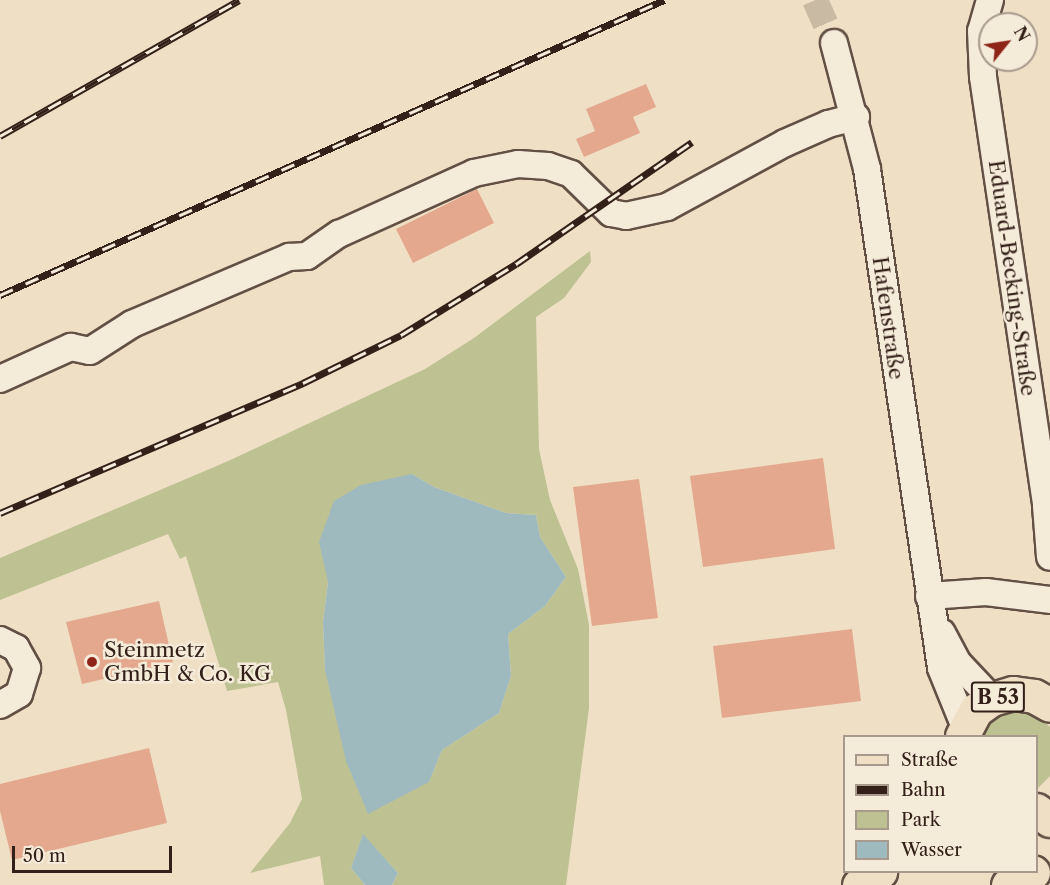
<!DOCTYPE html>
<meta charset="utf-8">
<style>
body{margin:0}
#map{position:relative;width:1050px;height:885px;overflow:hidden;background:#efe0c5;font-family:"Libre Caslon Text",serif}
div>[style]{position:absolute}
[style*='--x']{left:calc(var(--x)*1px);top:calc(var(--y)*1px);width:calc(var(--w)*1px);rotate:calc(var(--a)*1deg)}
.green>*{inset:0;background:#bec192}
.water>*{inset:0;background:#9ebabe}
.building>*{inset:0;background:#e3a88d}
.minor-tunnel>*{height:26px;margin-top:-13px;transform-origin:0;background:repeating-linear-gradient(90deg,#c9baa3 0 26px,transparent 0 39px)}
.roads{filter:drop-shadow(2px 0 #625044) drop-shadow(-2px 0 #625044) drop-shadow(0 2px #625044) drop-shadow(0 -2px #625044)}
.minor>*{height:26px;margin:-13px;padding:0 13px;transform-origin:13px;border-radius:13px;background:#f5ebd9}
.major>*{height:33px;margin:-16.5px;padding:0 16.5px;transform-origin:16.5px;border-radius:16.5px;background:#efe0c5}
.rail>*{height:7px;margin-top:-3.5px;transform-origin:0;background:repeating-linear-gradient(90deg,#f5ebd9 0 14px,#332019 0 28px);box-sizing:border-box;border-block:2px solid #332019}
.dots>*{width:16px;height:16px;translate:-50% -50%;box-sizing:border-box;border:3px solid #f5ebd9;border-radius:50%}
span{translate:-50% -50%;white-space:nowrap;text-align:center;line-height:1.15;-webkit-text-stroke:5px #f5ebd9;paint-order:stroke}
.shield-label span{padding:2px 4px;background:#f5ebd9;border:2px solid;border-radius:4px;-webkit-text-stroke-width:0}
.shield-label{font-size:20px;color:#332019;font-weight:700}
.street-label{font-size:21px;color:#332019}
.poi-label{font-size:21px;color:#332019}
.left{translate:0 -50%;text-align:left}
.legend{position:absolute;left:843px;top:735px;width:195px;height:138px;box-sizing:border-box;background:#f5ebd9;border:2px solid #a79a8c;margin:0;padding:8px 10px;list-style:none;font-size:18px;color:#332019}
.legend li{display:flex;align-items:center;gap:12px;height:30px}
.legend b{width:30px;border:2px solid #a79a8c}
.north{position:absolute;left:978px;top:12px;width:60px;height:60px;box-sizing:border-box;background:#f5ebd9;border:2px solid #a79a8c;border-radius:50%;rotate:60deg;font-size:16px;font-weight:700;line-height:24px;text-align:center;color:#332019}
.north::after{content:'';display:block;margin:auto;width:21px;height:27px;background:#8f2418;clip-path:polygon(50% 0,100% 100%,50% 72%,0 100%)}
.scale{position:absolute;left:12px;top:846px;width:160px;height:27px;box-sizing:border-box;border:3px solid #332019;border-top:0;padding-left:8px;font-size:18px;line-height:21px;white-space:nowrap;color:#332019;-webkit-text-stroke:4px #f5ebd9;paint-order:stroke}
</style>
<div id="map">
<div class="green">
<div style="clip-path:polygon(evenodd,590px 251px,591px 262px,564px 298px,536px 317px,539px 449px,550px 500px,578px 569px,589px 625px,589px 708px,566px 885px,392px 885px,398px 873px,363px 835px,351px 868px,365px 885px,324px 885px,320px 856px,250px 873px,290px 823px,302px 799px,286px 710px,278px 682px,227px 691px,186px 556px,180px 559px,168px 534px,0 600px,0 558px,226px 462px,425px 369px,474px 338px,590px 251px,412px 474px,434px 487px,506px 513px,536px 515px,540px 537px,566px 577px,545px 606px,508px 634px,511px 676px,499px 713px,442px 750px,429px 782px,338px 712px,325px 670px,323px 622px,328px 582px,412px 474px)"></div>
<div style="clip-path:polygon(1015px 708px,1039px 716px,1050px 727px,1050px 776px,1037px 789px,1036px 736px,975px 736px,991px 716px)"></div>
</div>
<div class="water">
<div style="clip-path:polygon(412px 474px,434px 487px,506px 513px,536px 515px,540px 537px,566px 577px,545px 606px,508px 634px,511px 676px,499px 713px,442px 750px,429px 782px,368px 814px,346px 761px,325px 670px,323px 622px,328px 582px,319px 542px,334px 501px,361px 485px)"></div>
<div style="clip-path:polygon(363px 834px,398px 873px,392px 885px,365px 885px,351px 868px)"></div>
</div>
<div class="building">
<div style="clip-path:polygon(646px 84px,656px 107px,633px 117px,640px 133px,584px 157px,576px 139px,595px 131px,586px 109px)"></div>
<div style="clip-path:polygon(477px 189px,494px 223px,413px 263px,396px 229px)"></div>
<div style="clip-path:polygon(823px 458px,835px 549px,703px 567px,690px 476px)"></div>
<div style="clip-path:polygon(639px 479px,658px 618px,592px 626px,573px 487px)"></div>
<div style="clip-path:polygon(159px 601px,173px 663px,82px 684px,66px 622px)"></div>
<div style="clip-path:polygon(852px 629px,861px 701px,722px 718px,713px 646px)"></div>
<div style="clip-path:polygon(149px 748px,167px 823px,12px 860px,0 811px,0 784px)"></div>
</div>
<div class="minor-tunnel">
<div style="--x:815;--y:0;--w:47;--a:66.2"></div>
</div>
<div class="roads">
<div class="minor">
<div style="--x:990;--y:0;--w:32;--a:106"></div>
<div style="--x:981;--y:31;--w:46;--a:87.5"></div>
<div style="--x:983;--y:77;--w:434;--a:81.6"></div>
<div style="--x:1046;--y:506;--w:51;--a:85.5"></div>
<div style="--x:834;--y:43;--w:130;--a:75.3"></div>
<div style="--x:867;--y:169;--w:504;--a:81.56"></div>
<div style="--x:941;--y:668;--w:64;--a:67.9"></div>
<div style="--x:0;--y:379;--w:78;--a:-24.3"></div>
<div style="--x:71;--y:347;--w:19;--a:12"></div>
<div style="--x:90;--y:351;--w:50;--a:-32.7"></div>
<div style="--x:132;--y:324;--w:171;--a:-23.1"></div>
<div style="--x:289;--y:257;--w:18;--a:-3"></div>
<div style="--x:307;--y:256;--w:39;--a:-35"></div>
<div style="--x:339;--y:234;--w:148;--a:-24.3"></div>
<div style="--x:474;--y:173;--w:45;--a:-11.6"></div>
<div style="--x:518;--y:164;--w:30;--a:4"></div>
<div style="--x:548;--y:166;--w:24;--a:19"></div>
<div style="--x:571;--y:174;--w:56;--a:44.3"></div>
<div style="--x:611;--y:213;--w:15;--a:11"></div>
<div style="--x:626;--y:216;--w:42;--a:-12.4"></div>
<div style="--x:667;--y:207;--w:134;--a:-28.5"></div>
<div style="--x:785;--y:143;--w:47;--a:-23.8"></div>
<div style="--x:828;--y:124;--w:29;--a:-14"></div>
<div style="--x:929;--y:596;--w:57;--a:-4"></div>
<div style="--x:986;--y:592;--w:64;--a:7.1"></div>
<div style="--x:942;--y:633;--w:34;--a:62"></div>
<div style="--x:958;--y:663;--w:50;--a:46.6"></div>
<div style="--x:0;--y:640;--w:18;--a:27"></div>
<div style="--x:16;--y:648;--w:23;--a:61"></div>
<div style="--x:27;--y:668;--w:27;--a:107"></div>
<div style="--x:19;--y:694;--w:22;--a:150"></div>
</div>
<div class="major">
<div style="--x:962;--y:736;--w:30;--a:-62"></div>
<div style="--x:976;--y:710;--w:19;--a:-35"></div>
<div style="--x:992;--y:699;--w:22;--a:-16"></div>
<div style="--x:1013;--y:693;--w:21;--a:8"></div>
<div style="--x:1034;--y:696;--w:18;--a:29"></div>
<div style="--x:1036;--y:810;--w:17;--a:36"></div>
<div style="--x:859;--y:885;--w:25;--a:-32"></div>
<div style="--x:1008;--y:885;--w:28;--a:-27"></div>
</div>
</div>
<div class="rail">
<div style="--x:0;--y:136;--w:275;--a:-29.6"></div>
<div style="--x:0;--y:295;--w:727;--a:-23.95"></div>
<div style="--x:0;--y:513;--w:330;--a:-23.2"></div>
<div style="--x:303;--y:383;--w:109;--a:-26.1"></div>
<div style="--x:401;--y:335;--w:135;--a:-31.7"></div>
<div style="--x:516;--y:264;--w:214;--a:-34.7"></div>
</div>
<div class="dots">
<div style="left:92px;top:662px;background:#8f2418"></div>
</div>
<div class="shield-label">
<span style="left:998px;top:697px">B 53</span>
</div>
<div class="street-label">
<span style="left:1012px;top:278px;rotate:82deg">Eduard-Becking-Straße</span>
<span style="left:888px;top:318px;rotate:82deg">Hafenstraße</span>
</div>
<div class="poi-label">
<span class="left" style="left:104px;top:662px">Steinmetz<br>GmbH &amp; Co. KG</span>
</div>
<ul class="legend">
<li><b style="height:8px;background:#efe0c5"></b>Straße</li>
<li><b style="height:8px;background:#332019"></b>Bahn</li>
<li><b style="height:16px;background:#bec192"></b>Park</li>
<li><b style="height:16px;background:#9ebabe"></b>Wasser</li>
</ul>
<div class="north">N</div>
<div class="scale">50 m</div>
</div>
